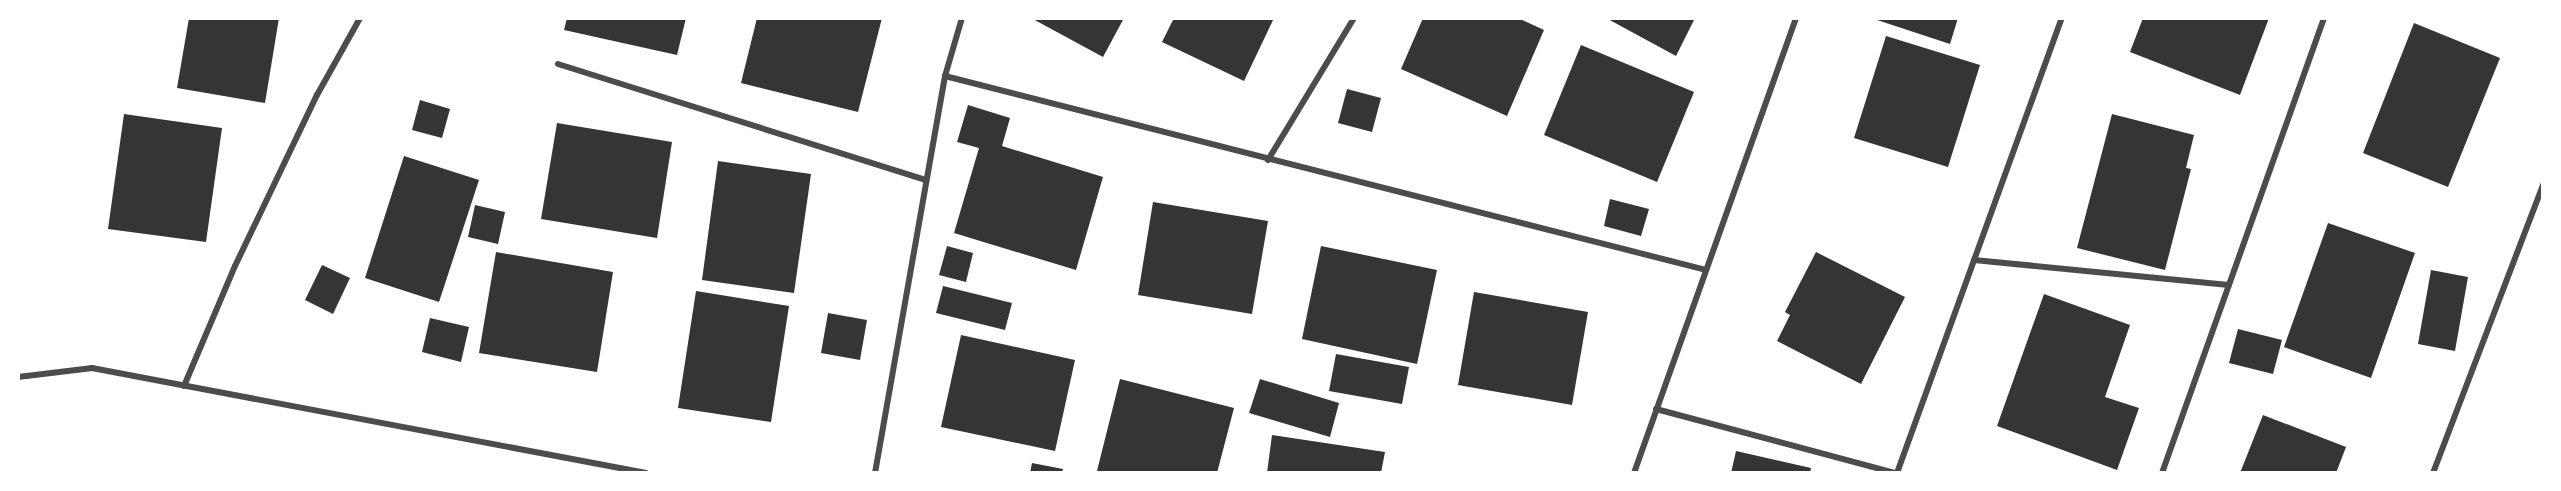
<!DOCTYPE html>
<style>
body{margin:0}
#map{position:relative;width:2561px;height:491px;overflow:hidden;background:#fff;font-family:Rubik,sans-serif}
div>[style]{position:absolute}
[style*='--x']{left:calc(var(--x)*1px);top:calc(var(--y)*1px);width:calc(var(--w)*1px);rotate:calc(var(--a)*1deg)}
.building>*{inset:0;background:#353535}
.minor>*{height:6px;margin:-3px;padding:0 3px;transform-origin:3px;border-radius:3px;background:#4c4c4c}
span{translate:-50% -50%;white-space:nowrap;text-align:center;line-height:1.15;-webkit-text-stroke:4.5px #fff;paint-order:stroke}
.frame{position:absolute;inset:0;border:20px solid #fff;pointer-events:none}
</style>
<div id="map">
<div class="building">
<div style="clip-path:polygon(189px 18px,279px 18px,265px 103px,177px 88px)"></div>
<div style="clip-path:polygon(567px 18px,686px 18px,677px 55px,564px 30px)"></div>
<div style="clip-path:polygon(757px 18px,882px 18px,858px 112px,741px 83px)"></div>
<div style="clip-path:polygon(1031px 18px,1124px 18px,1103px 57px)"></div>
<div style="clip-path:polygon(1174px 18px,1274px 18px,1244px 81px,1162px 42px)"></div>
<div style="clip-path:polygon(1423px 18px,1518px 18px,1544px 30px,1507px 116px,1401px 69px)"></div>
<div style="clip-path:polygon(1606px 18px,1695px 18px,1676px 56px)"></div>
<div style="clip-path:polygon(1871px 18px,1958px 18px,1950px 44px)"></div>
<div style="clip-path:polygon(2143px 18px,2269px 18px,2240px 95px,2130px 52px)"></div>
<div style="clip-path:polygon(2414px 23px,2500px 58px,2448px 187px,2363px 153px)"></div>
<div style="clip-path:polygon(1886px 36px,1980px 65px,1948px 167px,1854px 138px)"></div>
<div style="clip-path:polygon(1581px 45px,1694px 92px,1657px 182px,1544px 135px)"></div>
<div style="clip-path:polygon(1347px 89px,1381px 98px,1372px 132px,1338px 123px)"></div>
<div style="clip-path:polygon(420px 100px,450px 109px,442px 138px,412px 130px)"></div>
<div style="clip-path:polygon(968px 105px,1010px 118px,1002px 146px,1103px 177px,1076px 270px,954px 233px,979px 148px,957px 142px)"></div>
<div style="clip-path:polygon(124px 114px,222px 128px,206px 242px,108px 229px)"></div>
<div style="clip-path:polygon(2112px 114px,2194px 135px,2186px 168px,2191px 169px,2165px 270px,2077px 248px)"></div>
<div style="clip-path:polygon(557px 123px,672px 142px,657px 238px,541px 219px)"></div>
<div style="clip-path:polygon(404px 156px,479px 180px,439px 302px,365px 278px)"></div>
<div style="clip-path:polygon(718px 161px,811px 174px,794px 293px,702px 280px)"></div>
<div style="clip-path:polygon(1610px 199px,1649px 209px,1641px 236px,1604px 226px)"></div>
<div style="clip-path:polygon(1153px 202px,1268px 221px,1252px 314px,1138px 295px)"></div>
<div style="clip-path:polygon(475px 205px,505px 212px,498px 244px,468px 237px)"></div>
<div style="clip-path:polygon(2328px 223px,2415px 253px,2371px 378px,2284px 347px)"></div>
<div style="clip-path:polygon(947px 246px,973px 253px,966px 282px,939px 275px)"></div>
<div style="clip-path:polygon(1321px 246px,1437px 270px,1417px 364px,1302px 339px)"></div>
<div style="clip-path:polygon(496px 252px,613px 272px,597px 372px,479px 353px)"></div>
<div style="clip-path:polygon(1816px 252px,1905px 297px,1861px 384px,1777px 341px,1790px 315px,1785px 312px)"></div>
<div style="clip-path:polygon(322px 265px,350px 278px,333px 314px,305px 300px)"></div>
<div style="clip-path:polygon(2431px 270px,2468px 277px,2455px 351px,2418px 344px)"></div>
<div style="clip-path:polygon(943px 286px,1012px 303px,1005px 330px,936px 313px)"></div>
<div style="clip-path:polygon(696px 291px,789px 306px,771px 422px,678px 408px)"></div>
<div style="clip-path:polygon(1474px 292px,1588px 312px,1572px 405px,1458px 385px)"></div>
<div style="clip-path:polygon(2044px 294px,2130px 325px,2105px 397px,2139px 408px,2117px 470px,1997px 426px)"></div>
<div style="clip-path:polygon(828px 313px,867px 320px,860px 360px,821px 353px)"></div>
<div style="clip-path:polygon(430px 318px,469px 327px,461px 362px,422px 352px)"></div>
<div style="clip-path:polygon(2238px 329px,2282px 340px,2273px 374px,2229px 363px)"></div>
<div style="clip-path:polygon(961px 335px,1075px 360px,1055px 451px,941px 427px)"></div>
<div style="clip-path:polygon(1336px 354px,1409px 367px,1402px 404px,1329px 391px)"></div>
<div style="clip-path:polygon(1120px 379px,1234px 408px,1217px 473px,1097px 471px)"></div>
<div style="clip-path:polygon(1260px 379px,1339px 403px,1330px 437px,1249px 413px)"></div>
<div style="clip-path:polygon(2263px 415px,2346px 447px,2336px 473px,2240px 473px)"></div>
<div style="clip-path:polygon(1272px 435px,1385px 452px,1381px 473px,1267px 473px)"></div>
<div style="clip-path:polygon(1736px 451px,1811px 468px,1810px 473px,1731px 473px)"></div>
<div style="clip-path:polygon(1032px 463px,1063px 469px,1062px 473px,1030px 473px)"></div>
</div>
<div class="minor">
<div style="--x:558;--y:64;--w:386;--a:17.5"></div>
<div style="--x:945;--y:76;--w:785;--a:14.3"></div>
<div style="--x:1268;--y:160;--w:166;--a:-58.8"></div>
<div style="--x:1974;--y:260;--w:256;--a:5.6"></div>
<div style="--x:18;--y:377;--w:75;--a:-6.9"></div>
<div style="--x:92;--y:368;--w:564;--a:10.73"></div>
<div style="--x:184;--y:386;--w:130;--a:-67"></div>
<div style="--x:235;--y:266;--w:190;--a:-64.4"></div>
<div style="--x:317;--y:95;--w:88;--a:-60.8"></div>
<div style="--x:1656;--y:409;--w:247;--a:15"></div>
<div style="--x:875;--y:473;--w:403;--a:-80"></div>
<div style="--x:945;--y:76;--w:60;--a:-73.7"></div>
<div style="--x:1634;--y:473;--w:483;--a:-70.4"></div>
<div style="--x:1897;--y:473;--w:484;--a:-70.1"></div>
<div style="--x:2162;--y:473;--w:483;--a:-70.4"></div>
<div style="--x:2433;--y:473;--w:308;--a:-69.1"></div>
</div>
<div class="frame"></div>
</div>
